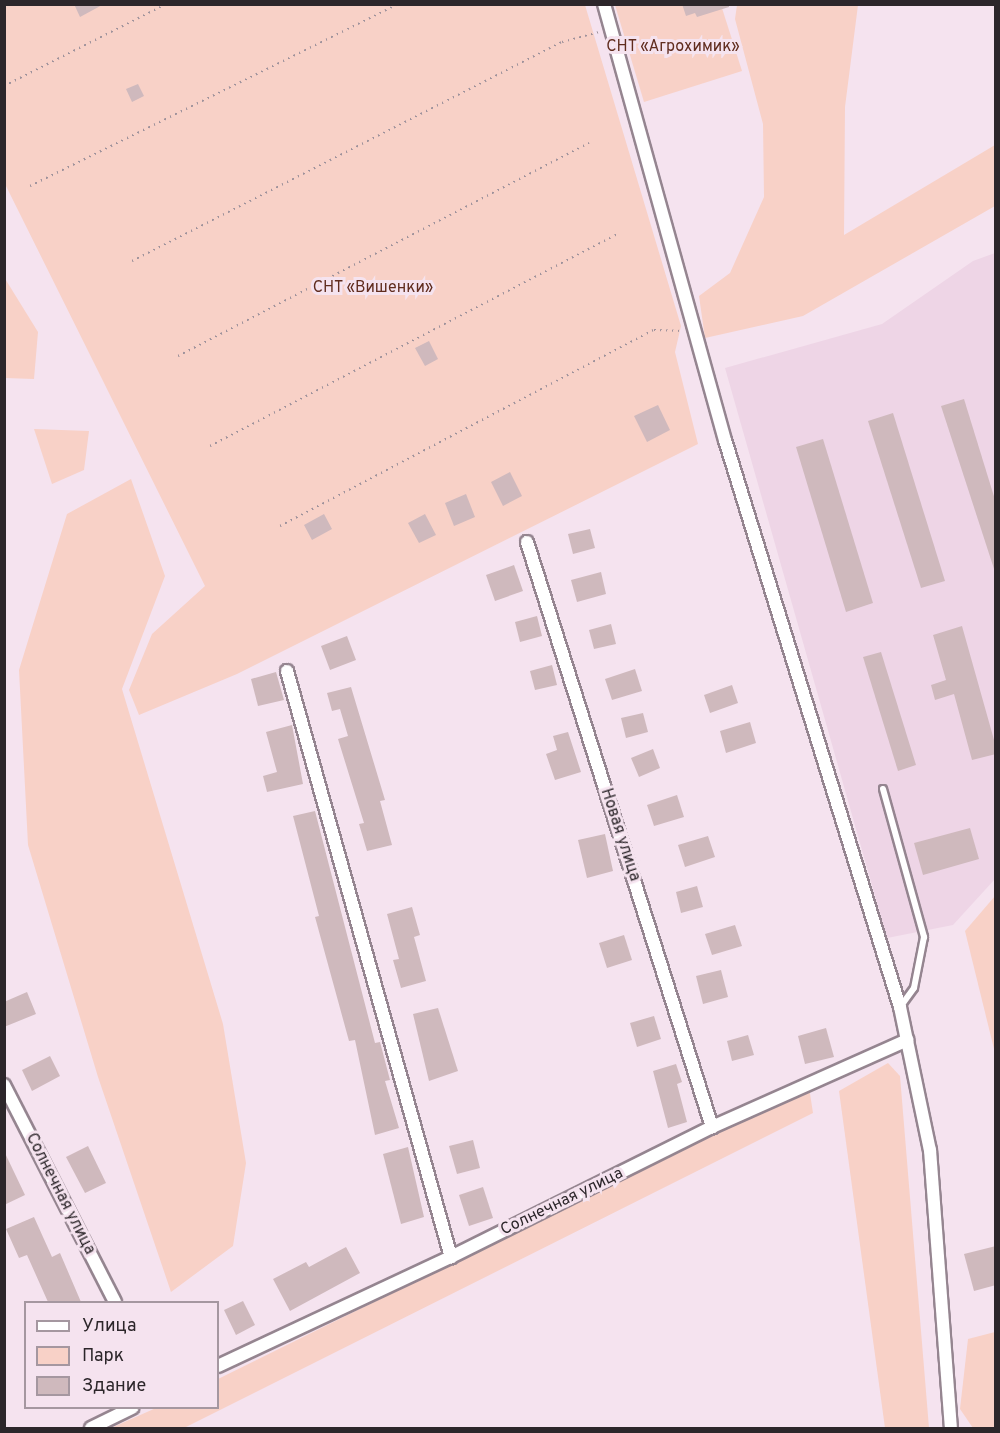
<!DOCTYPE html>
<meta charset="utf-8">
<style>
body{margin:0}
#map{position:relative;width:1000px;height:1433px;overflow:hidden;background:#f5e3ef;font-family:Overpass,sans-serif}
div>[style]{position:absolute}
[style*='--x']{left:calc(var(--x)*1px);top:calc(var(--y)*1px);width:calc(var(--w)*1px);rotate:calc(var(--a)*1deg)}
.built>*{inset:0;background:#eed5e6}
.green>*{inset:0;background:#f8d1c7}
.building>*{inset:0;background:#cfb9bd}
.path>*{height:2px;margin-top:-1px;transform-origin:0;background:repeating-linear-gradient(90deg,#9f929b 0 1.5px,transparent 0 6px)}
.roads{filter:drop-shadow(2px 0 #958590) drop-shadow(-2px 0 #958590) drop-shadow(0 2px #958590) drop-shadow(0 -2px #958590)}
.service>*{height:6px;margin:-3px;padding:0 3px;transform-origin:3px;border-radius:3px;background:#fff}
.minor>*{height:12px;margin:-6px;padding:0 6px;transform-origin:6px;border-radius:6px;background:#fff}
span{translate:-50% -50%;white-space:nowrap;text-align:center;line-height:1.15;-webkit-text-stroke:6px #f5e3ef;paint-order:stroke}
.park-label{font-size:16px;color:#602c1e}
.street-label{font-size:16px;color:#2c262a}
.frame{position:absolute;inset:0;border:6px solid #2c262a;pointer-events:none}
.legend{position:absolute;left:24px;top:1301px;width:195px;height:108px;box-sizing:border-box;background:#f5e3ef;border:2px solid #a597a0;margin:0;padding:8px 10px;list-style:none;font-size:18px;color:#2c262a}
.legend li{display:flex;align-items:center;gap:12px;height:30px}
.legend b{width:30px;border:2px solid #a597a0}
</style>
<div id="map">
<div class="built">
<div style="clip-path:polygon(995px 253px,995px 879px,953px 925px,887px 938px,725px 368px,882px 324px,973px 261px)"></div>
</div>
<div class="green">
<div style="clip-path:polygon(5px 5px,585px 5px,681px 326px,675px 352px,698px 444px,237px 674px,139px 715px,129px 690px,152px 634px,205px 586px,5px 184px)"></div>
<div style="clip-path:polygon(615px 5px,721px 5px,742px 71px,644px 102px)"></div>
<div style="clip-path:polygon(737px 5px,858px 5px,845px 107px,844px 235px,995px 145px,995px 206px,803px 316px,705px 338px,699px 296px,730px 273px,764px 197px,763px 124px,735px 19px)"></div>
<div style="clip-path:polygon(4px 277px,38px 332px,34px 379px,5px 378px)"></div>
<div style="clip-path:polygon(34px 429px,89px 431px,84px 470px,52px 484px)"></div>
<div style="clip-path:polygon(131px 479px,165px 576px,122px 689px,223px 1024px,246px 1163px,233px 1246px,171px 1292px,98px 1077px,28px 845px,19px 670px,67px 514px)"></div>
<div style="clip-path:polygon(995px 896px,995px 1053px,965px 931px)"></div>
<div style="clip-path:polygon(888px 1063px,900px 1076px,929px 1428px,885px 1428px,839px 1091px)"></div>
<div style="clip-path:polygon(809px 1087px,813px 1113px,184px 1428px,111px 1428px,156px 1408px,218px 1408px,218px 1379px)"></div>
<div style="clip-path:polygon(995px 1332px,995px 1428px,973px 1428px,960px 1409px,968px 1339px)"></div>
</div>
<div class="building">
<div style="clip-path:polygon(74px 4px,104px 4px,80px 17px)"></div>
<div style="clip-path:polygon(682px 4px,729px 4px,729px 7px,697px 17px,695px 13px,686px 16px)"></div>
<div style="clip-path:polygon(138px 84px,144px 96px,132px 102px,126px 89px)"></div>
<div style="clip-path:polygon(429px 341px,438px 359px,425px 366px,415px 348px)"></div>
<div style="clip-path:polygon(964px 399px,996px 503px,996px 575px,941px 406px)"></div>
<div style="clip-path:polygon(658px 405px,670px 430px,647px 442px,634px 416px)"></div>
<div style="clip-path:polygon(893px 413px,945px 581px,921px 588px,868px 421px)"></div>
<div style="clip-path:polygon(823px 439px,873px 603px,846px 612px,796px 447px)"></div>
<div style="clip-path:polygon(510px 472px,522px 496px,503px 506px,491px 482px)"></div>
<div style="clip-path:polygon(466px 494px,475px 517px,454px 526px,445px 503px)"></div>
<div style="clip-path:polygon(324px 514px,332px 529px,312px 540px,304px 525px)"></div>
<div style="clip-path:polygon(425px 514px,436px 535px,419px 543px,408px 523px)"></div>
<div style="clip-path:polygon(590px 529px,595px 548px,573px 554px,568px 534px)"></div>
<div style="clip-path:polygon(514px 565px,523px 591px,495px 601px,486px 575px)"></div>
<div style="clip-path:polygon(601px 572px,606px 594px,577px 602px,571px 580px)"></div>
<div style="clip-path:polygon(537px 616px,542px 636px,520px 642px,515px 622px)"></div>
<div style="clip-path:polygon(611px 624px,616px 644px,594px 649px,589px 630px)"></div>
<div style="clip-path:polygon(962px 626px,996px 747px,996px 754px,972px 760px,954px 694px,935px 700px,931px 685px,946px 680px,933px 635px)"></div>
<div style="clip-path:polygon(347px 636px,356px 660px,330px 670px,321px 646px)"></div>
<div style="clip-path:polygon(881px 652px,916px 765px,898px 771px,863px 657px)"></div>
<div style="clip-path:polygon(552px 665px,557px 685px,535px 690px,530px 671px)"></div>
<div style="clip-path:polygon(635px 669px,642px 691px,612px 700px,605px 679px)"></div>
<div style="clip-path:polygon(276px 672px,284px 700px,258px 706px,251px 679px)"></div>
<div style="clip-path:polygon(732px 685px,738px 703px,710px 713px,704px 695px)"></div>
<div style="clip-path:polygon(351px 687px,385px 800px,380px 801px,392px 845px,367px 851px,359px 824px,364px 823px,338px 739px,348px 736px,340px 709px,332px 711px,327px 693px)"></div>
<div style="clip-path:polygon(643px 713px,648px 732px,626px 738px,621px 718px)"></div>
<div style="clip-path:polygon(750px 722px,756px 743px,726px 753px,720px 731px)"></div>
<div style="clip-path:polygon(292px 725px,303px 784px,267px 792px,263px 776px,277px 772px,266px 732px)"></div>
<div style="clip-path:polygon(568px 732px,581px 772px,555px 780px,546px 754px,557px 750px,553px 736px)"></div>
<div style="clip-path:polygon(653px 749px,660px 768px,639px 777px,631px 758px)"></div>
<div style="clip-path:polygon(677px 795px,684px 817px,654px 826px,647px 805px)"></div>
<div style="clip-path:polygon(315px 811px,375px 1043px,380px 1042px,390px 1080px,385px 1081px,399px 1128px,375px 1135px,355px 1040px,349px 1041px,315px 917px,319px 916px,293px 816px)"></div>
<div style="clip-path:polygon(970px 828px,979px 859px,923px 875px,914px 843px)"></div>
<div style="clip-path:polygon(605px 834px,613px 871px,587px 878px,578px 840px)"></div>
<div style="clip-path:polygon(708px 836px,715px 857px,685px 867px,678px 845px)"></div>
<div style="clip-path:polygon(697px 886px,703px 907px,681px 913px,676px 892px)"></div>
<div style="clip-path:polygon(412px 907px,420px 935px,414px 937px,426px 981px,401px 988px,393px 960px,399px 959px,387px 914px)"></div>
<div style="clip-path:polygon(735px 925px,742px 946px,712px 955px,705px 934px)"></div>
<div style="clip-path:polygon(624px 935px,632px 960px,607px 968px,599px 943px)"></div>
<div style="clip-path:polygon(721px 970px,728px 997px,703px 1004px,696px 976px)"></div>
<div style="clip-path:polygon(27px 992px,36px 1014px,4px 1027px,4px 1002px)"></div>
<div style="clip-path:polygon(438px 1008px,458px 1071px,429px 1081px,413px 1014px)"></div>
<div style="clip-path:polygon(654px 1016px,661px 1039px,637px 1047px,630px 1023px)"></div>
<div style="clip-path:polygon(826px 1028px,834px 1057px,805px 1064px,798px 1036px)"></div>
<div style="clip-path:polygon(748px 1035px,754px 1055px,732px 1061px,727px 1041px)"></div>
<div style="clip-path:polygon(50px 1056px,60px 1076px,32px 1091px,22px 1070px)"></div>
<div style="clip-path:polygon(676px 1064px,682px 1082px,677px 1084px,687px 1122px,668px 1128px,653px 1071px)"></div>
<div style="clip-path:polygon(473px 1140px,480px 1168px,457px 1174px,449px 1146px)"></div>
<div style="clip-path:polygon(88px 1146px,106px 1183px,85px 1193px,66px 1157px)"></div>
<div style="clip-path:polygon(408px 1147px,424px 1217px,401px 1224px,383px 1154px)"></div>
<div style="clip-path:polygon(4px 1151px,25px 1195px,4px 1205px)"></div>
<div style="clip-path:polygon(483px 1187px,493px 1218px,469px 1226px,459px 1195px)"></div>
<div style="clip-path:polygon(34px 1217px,52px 1257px,60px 1253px,81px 1302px,48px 1302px,27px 1255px,19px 1258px,6px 1229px)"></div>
<div style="clip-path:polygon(996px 1246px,996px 1285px,974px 1291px,964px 1254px)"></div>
<div style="clip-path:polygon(346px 1247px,360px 1273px,290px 1311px,273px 1279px,306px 1262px,309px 1267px)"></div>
<div style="clip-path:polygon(243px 1301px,255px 1325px,236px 1335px,224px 1310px)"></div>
</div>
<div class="path">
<div style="--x:4;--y:86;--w:182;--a:-26.8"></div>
<div style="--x:30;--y:186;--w:411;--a:-26.3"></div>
<div style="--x:132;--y:261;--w:483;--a:-27"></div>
<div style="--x:562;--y:42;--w:39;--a:-15"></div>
<div style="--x:178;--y:356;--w:463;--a:-27.4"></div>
<div style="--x:210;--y:446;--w:458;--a:-27.5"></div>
<div style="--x:280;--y:526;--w:422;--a:-27.7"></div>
<div style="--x:654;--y:330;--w:28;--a:2"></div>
</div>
<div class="roads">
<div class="service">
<div style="--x:883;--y:789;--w:154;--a:74.5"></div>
<div style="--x:924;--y:937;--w:52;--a:101.1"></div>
<div style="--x:914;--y:988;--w:22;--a:126"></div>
</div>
<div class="minor">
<div style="--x:604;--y:4;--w:452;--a:74.5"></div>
<div style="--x:725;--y:440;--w:593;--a:72.85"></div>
<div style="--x:900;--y:1007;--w:146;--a:78.2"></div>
<div style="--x:930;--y:1150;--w:279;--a:85.7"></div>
<div style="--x:527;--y:542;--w:614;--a:72.45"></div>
<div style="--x:287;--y:671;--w:609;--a:74.37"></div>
<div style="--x:4;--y:1085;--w:244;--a:62.9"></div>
<div style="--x:218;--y:1366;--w:257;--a:-25.1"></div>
<div style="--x:451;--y:1257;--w:292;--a:-26.5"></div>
<div style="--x:712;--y:1127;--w:214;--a:-24"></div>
<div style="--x:91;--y:1428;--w:46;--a:-26"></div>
</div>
</div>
<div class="park-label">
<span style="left:673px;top:47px">СНТ «Агрохимик»</span>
<span style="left:373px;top:288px">СНТ «Вишенки»</span>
</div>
<div class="street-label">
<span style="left:620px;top:835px;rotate:72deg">Новая улица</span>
<span style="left:60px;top:1194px;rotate:63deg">Солнечная улица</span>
<span style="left:562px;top:1202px;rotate:-26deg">Солнечная улица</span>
</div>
<div class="frame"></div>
<ul class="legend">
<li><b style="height:8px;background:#fff"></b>Улица</li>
<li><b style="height:16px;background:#f8d1c7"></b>Парк</li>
<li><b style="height:16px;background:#cfb9bd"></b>Здание</li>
</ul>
</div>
